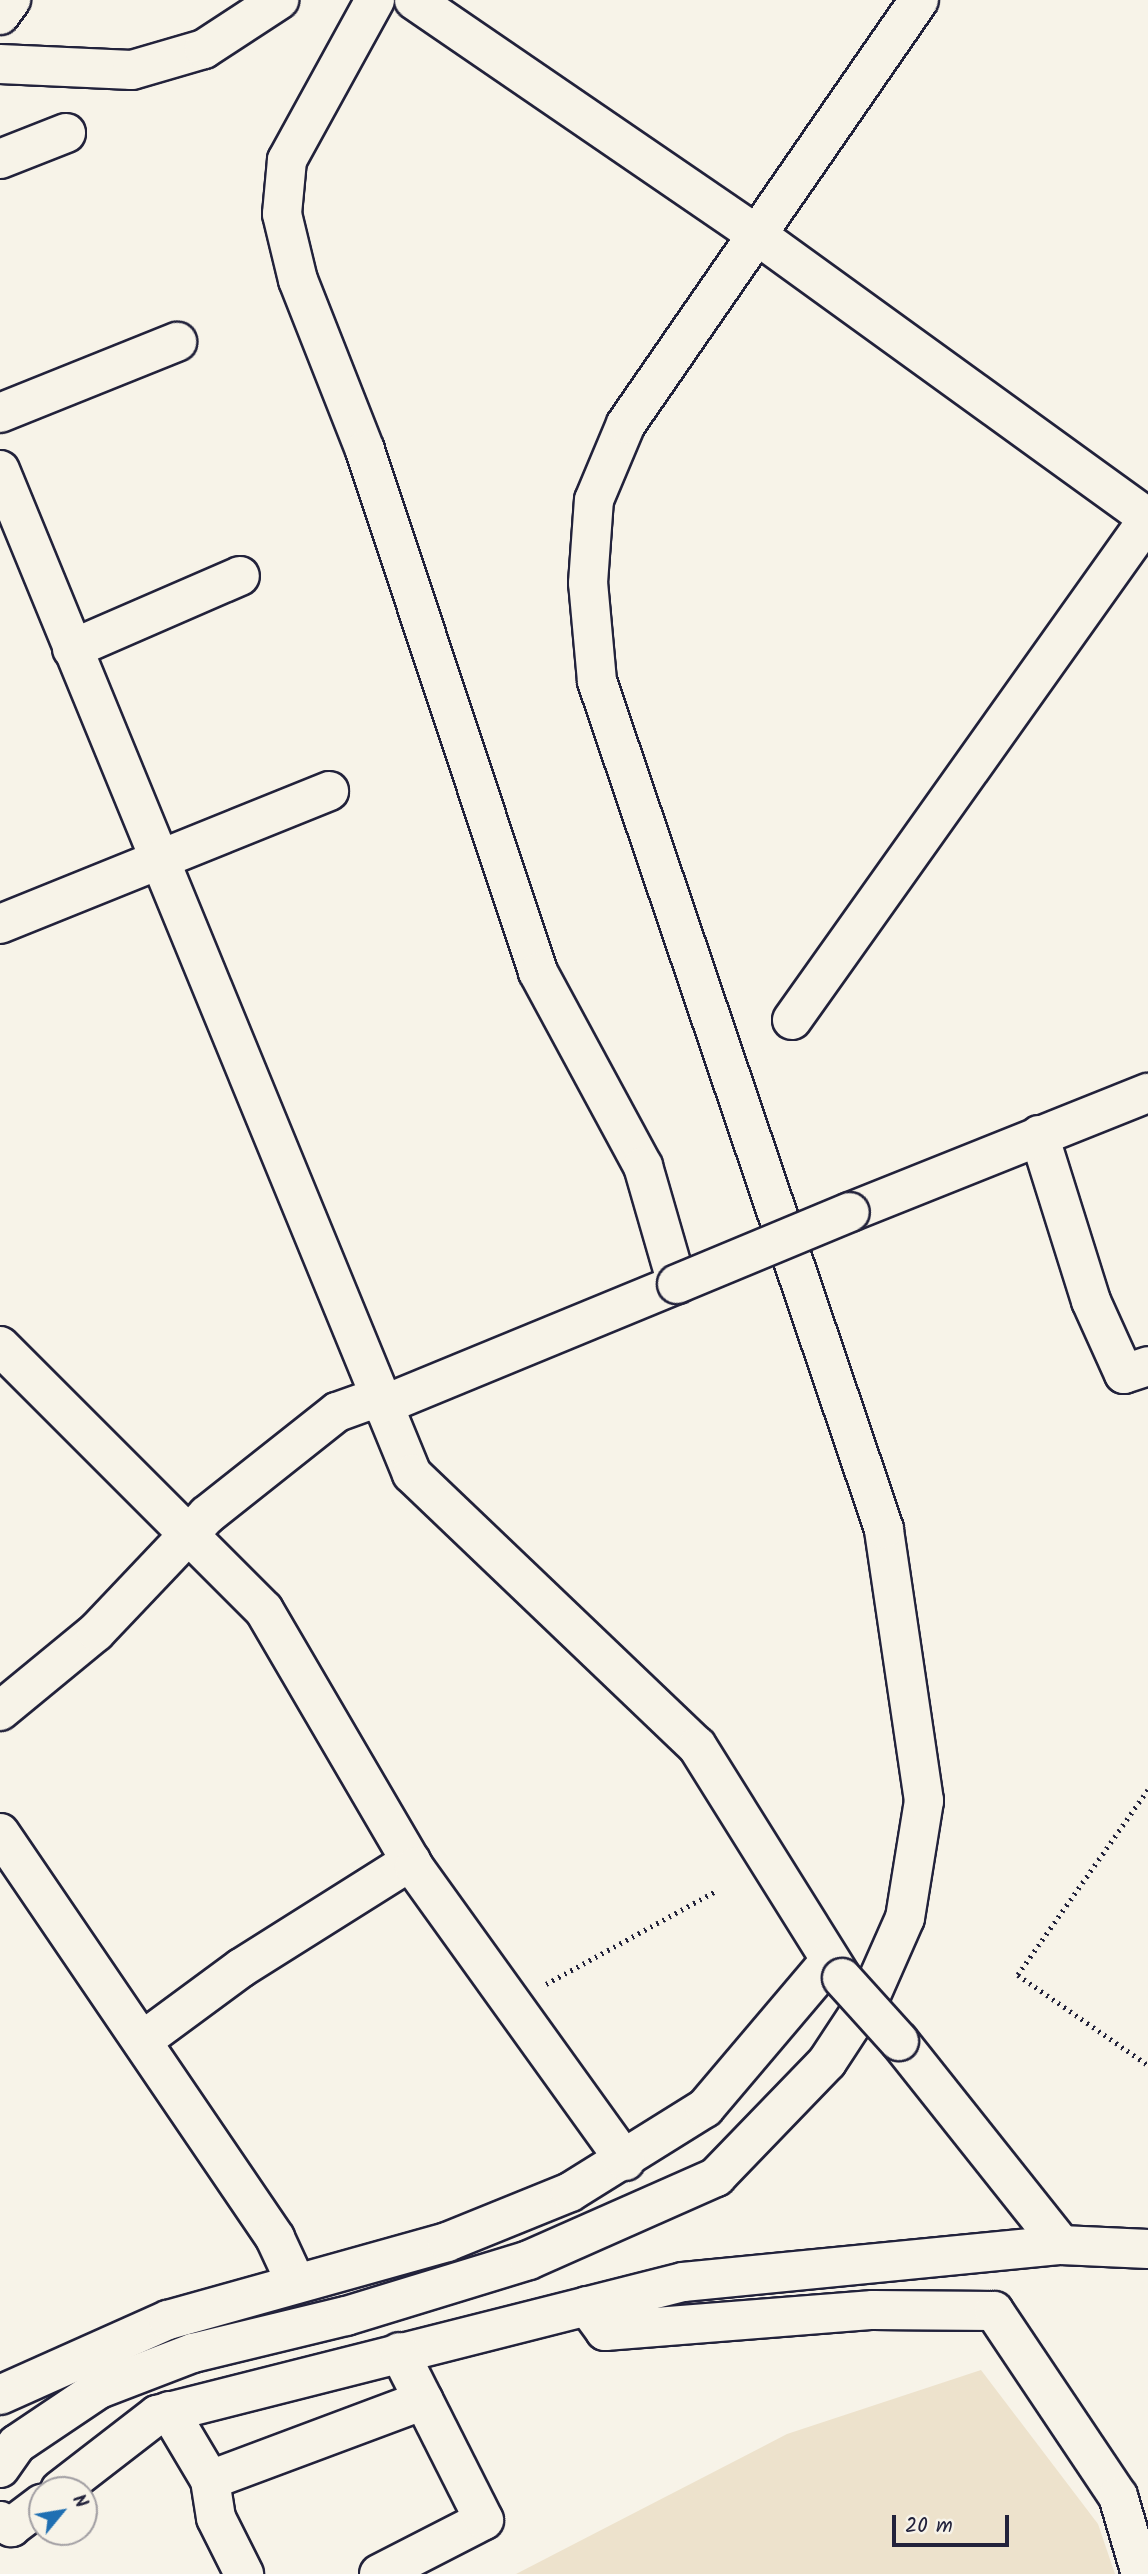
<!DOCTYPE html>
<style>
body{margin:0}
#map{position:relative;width:1148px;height:2574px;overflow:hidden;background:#f7f3e8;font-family:Kalam,sans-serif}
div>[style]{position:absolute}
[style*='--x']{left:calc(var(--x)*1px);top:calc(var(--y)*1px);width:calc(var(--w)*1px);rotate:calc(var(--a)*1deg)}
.built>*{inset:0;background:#ede2cc}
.path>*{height:4.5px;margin-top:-2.25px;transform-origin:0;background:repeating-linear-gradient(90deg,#22223b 0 2px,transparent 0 7px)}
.roads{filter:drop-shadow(2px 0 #22223b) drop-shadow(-2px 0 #22223b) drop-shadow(0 2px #22223b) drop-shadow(0 -2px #22223b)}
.street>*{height:38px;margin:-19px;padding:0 19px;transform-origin:19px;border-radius:19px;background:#f7f3e8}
.secondary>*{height:38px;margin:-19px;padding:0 19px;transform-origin:19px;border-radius:19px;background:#f7f3e8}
.bridges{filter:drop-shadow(2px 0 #22223b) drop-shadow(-2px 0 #22223b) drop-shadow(0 2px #22223b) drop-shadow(0 -2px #22223b)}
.street-bridge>*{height:38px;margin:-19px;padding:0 19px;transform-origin:19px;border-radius:19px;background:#f7f3e8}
span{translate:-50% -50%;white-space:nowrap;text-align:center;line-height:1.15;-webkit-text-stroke:5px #f7f3e8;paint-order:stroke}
.north{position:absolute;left:28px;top:2476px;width:70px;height:70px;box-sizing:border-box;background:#f7f3e8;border:2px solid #a29fa3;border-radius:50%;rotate:60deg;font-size:19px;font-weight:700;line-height:28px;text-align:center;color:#22223b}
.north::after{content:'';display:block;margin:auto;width:24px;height:32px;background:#1f6fb2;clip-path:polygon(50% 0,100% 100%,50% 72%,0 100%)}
.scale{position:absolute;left:892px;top:2515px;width:117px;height:32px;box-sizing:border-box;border:4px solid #22223b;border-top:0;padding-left:9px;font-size:21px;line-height:24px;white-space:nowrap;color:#22223b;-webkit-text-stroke:5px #f7f3e8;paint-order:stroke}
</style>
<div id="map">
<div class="built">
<div style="clip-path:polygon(981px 2370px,1098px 2524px,1115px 2574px,516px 2574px,787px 2434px)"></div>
</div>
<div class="path">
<div style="--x:1148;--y:1790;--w:226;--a:125.1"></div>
<div style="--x:1018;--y:1975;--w:158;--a:34.7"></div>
<div style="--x:546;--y:1984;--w:192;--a:-28.7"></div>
</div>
<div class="roads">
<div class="street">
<div style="--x:375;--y:0;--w:183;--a:118.8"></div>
<div style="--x:287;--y:160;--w:54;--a:95.3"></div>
<div style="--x:282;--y:214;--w:68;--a:76.4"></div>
<div style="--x:298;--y:280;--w:183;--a:68.5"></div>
<div style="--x:365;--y:450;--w:550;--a:71.66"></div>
<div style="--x:538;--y:972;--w:221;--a:61.6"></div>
<div style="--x:643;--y:1166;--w:123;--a:73.9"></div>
<div style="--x:677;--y:1284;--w:320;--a:157.6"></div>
<div style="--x:414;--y:0;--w:416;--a:34.4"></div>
<div style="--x:757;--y:235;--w:483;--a:35.9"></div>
<div style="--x:0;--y:15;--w:19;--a:-54"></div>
<div style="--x:0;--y:159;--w:71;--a:-21.5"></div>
<div style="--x:0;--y:413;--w:191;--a:-21.9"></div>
<div style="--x:0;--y:470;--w:1085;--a:67.69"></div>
<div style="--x:412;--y:1474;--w:394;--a:43.7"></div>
<div style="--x:697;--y:1746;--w:274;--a:58"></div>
<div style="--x:72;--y:649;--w:183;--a:-23.5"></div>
<div style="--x:0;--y:924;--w:355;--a:-22"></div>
<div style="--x:792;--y:1020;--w:615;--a:-54.6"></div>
<div style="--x:1039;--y:1135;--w:174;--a:72.6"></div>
<div style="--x:1091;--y:1301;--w:80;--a:65.7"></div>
<div style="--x:1124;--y:1374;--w:25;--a:-18"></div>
<div style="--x:850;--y:1212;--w:321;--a:-21.8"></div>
<div style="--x:0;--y:1711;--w:124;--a:-39.5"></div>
<div style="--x:96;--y:1632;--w:161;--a:-46.5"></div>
<div style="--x:207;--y:1515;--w:166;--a:-38.4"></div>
<div style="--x:337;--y:1412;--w:41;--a:-19.7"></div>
<div style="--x:0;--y:1833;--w:490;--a:55.8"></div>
<div style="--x:275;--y:2238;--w:47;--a:65.1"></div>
<div style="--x:142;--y:2041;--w:123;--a:-36.4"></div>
<div style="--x:241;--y:1968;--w:201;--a:-32.2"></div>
<div style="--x:899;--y:2041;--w:260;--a:51.5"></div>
<div style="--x:587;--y:2306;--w:31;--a:54"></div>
<div style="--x:605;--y:2331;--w:269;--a:-4.5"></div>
<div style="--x:873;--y:2310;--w:121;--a:0.5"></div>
<div style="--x:994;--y:2311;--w:223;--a:56.2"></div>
<div style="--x:1118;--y:2496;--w:81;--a:73.6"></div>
<div style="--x:0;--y:2395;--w:184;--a:-24.1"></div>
<div style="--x:168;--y:2320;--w:290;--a:-15.6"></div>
<div style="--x:447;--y:2242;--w:133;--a:-22.1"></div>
<div style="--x:570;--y:2192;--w:159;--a:-31.9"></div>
<div style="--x:705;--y:2108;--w:192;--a:-49.7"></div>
<div style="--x:169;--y:2411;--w:80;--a:59.3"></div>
<div style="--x:210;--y:2480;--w:38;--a:81"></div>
<div style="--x:216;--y:2518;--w:63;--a:63.4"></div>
<div style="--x:210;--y:2480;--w:228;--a:-20.5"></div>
<div style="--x:60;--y:2490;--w:123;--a:-37.7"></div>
<div style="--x:157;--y:2415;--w:543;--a:-14.19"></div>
<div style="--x:683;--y:2282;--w:380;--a:-5.6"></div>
<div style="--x:1061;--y:2245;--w:87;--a:2.6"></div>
<div style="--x:0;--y:2521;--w:13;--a:29"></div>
<div style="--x:11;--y:2527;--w:39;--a:-37"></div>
<div style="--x:379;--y:2574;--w:118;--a:-27.2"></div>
<div style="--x:484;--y:2520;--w:188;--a:-116.8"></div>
</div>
<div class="secondary">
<div style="--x:0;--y:64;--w:132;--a:2.6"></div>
<div style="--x:132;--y:70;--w:75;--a:-16.3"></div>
<div style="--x:204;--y:49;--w:90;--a:-33.2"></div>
<div style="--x:0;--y:1346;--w:373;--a:45"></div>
<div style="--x:264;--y:1610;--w:298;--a:59.7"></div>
<div style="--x:414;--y:1867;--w:362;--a:54.3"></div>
<div style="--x:0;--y:2468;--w:29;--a:-55"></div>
<div style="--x:17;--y:2444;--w:99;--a:-33.9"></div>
<div style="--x:99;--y:2389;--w:101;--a:-21"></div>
<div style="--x:193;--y:2353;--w:157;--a:-13.6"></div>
<div style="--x:346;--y:2316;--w:191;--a:-17"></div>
<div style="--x:529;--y:2260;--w:205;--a:-23.9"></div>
<div style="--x:716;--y:2177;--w:160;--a:-46"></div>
<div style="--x:827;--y:2062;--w:80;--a:-56.7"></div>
<div style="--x:871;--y:1995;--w:84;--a:-66.2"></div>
<div style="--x:905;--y:1918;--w:119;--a:-80.8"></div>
<div style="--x:924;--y:1801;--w:275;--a:-98.4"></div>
<div style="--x:884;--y:1529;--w:895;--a:-108.7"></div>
<div style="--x:597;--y:681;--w:98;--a:-95.2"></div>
<div style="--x:588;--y:583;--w:83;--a:-85.9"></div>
<div style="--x:594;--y:500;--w:82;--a:-67.2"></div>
<div style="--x:626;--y:424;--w:515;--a:-55.35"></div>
</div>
</div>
<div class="bridges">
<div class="street-bridge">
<div style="--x:677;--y:1284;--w:187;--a:-22.6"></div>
<div style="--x:842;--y:1978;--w:85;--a:47.9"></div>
</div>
</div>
<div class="north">N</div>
<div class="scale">20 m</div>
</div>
